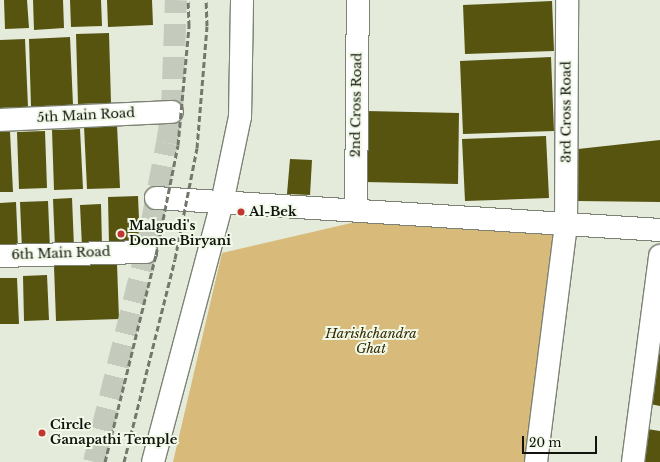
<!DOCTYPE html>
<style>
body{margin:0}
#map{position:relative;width:660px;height:462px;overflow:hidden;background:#e4ebdb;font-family:"Libre Baskerville",serif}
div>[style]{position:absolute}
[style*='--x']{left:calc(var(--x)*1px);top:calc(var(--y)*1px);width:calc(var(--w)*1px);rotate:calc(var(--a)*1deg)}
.green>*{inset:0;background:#d8bb7a}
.building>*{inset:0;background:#575410}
.secondary-tunnel>*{height:22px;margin-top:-11px;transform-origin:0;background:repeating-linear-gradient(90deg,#c4cbbc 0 22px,transparent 0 33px)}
.roads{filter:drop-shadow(1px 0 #7c8374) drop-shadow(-1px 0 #7c8374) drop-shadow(0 1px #7c8374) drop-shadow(0 -1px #7c8374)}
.minor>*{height:22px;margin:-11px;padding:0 11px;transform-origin:11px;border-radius:11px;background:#fff}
.secondary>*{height:22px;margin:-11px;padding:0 11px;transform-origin:11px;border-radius:11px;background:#fff}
.rail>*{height:3px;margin-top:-1.5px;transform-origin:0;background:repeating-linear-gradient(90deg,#73786d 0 6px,transparent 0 9px)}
.dots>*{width:11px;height:11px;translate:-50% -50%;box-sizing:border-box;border:2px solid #f1f9e8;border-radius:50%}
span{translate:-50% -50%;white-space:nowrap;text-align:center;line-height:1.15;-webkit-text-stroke:4px #f1f9e8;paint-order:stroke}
.street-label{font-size:13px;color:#11130d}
.poi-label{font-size:13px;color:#11130d;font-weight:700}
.left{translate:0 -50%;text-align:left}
.park-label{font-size:13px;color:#342702;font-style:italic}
.scale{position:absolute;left:522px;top:436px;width:75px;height:18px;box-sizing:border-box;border:2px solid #11130d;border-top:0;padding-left:5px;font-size:12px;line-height:14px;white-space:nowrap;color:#11130d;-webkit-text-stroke:3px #f1f9e8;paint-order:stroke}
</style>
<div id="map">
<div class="green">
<div style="clip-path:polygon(360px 221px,576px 235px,548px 462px,173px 462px,222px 253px)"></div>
</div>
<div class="building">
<div style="clip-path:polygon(4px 0,27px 0,29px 28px,5px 29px)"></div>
<div style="clip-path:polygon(33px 0,63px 0,64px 28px,34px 30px)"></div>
<div style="clip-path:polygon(70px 0,101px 0,102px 26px,71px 27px)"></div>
<div style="clip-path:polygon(107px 0,152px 0,153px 25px,108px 27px)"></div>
<div style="clip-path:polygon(552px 1px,554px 51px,465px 54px,463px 5px)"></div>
<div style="clip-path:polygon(109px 33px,111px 103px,78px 104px,76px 34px)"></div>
<div style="clip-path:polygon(70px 37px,73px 105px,31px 107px,29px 39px)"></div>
<div style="clip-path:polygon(25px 39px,28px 107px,0 108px,0 40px)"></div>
<div style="clip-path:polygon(551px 57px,554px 131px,463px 134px,460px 61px)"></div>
<div style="clip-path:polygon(366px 111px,459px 113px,458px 184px,365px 182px)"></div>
<div style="clip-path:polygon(117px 125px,120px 188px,87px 189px,84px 126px)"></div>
<div style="clip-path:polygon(80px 129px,83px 189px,54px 190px,52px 130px)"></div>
<div style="clip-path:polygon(45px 131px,47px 188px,19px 189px,17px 132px)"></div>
<div style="clip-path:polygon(0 132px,10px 132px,13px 192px,0 192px)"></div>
<div style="clip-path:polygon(546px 136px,549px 198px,465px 201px,462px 139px)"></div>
<div style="clip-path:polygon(660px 140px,660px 202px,577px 201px,578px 149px)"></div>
<div style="clip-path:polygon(290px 159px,312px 160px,310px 195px,287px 194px)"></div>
<div style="clip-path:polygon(138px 196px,140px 243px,109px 244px,108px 197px)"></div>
<div style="clip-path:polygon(72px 198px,74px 247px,55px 248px,53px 199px)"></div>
<div style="clip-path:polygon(48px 201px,50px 249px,22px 250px,20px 202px)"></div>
<div style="clip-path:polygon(16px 202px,18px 248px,0 249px,0 203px)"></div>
<div style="clip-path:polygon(101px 204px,102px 246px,82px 247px,80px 205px)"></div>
<div style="clip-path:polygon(117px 264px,119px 319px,56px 321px,54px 266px)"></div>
<div style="clip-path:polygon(47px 275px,49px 320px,24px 321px,23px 276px)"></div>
<div style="clip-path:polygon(0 278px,17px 278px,19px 324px,0 324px)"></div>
<div style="clip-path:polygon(659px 353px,660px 354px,660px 406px,650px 404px)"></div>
<div style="clip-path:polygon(647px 429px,660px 431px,660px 462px,643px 462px)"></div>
</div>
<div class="secondary-tunnel">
<div style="--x:94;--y:462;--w:216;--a:-76.1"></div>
<div style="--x:146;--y:252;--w:111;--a:-79.1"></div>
<div style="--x:167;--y:143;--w:31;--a:-81"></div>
<div style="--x:172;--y:112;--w:112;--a:-88"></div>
</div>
<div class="roads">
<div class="minor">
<div style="--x:0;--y:120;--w:172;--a:-2.7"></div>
<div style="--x:156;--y:198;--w:505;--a:3.63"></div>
<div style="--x:356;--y:210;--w:210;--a:-89.5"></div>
<div style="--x:0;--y:256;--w:146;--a:-1.6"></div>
<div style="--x:536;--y:462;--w:239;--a:-82.8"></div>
<div style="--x:566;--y:225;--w:225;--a:-89.7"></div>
<div style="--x:633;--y:462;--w:208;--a:-82.5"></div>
</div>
<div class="secondary">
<div style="--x:153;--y:462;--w:268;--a:-75.1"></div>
<div style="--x:222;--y:203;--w:88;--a:-78.2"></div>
<div style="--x:240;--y:117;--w:117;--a:-89"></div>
</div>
</div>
<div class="rail">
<div style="--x:105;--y:462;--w:213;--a:-76.2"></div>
<div style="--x:156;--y:255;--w:112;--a:-78.7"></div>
<div style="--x:178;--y:145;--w:120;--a:-84.7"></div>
<div style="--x:189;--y:26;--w:26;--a:-92"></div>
<div style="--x:124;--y:462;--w:209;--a:-75.9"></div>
<div style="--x:175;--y:259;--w:113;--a:-78.8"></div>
<div style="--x:197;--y:148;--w:122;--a:-85.3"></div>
<div style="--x:207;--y:26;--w:26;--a:-92"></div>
</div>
<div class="dots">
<div style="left:241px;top:212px;background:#c33530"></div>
<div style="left:121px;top:234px;background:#c33530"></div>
<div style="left:42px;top:433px;background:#c33530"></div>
</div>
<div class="street-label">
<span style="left:357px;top:105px;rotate:-89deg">2nd Cross Road</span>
<span style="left:567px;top:112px;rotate:-90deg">3rd Cross Road</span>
<span style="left:86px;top:116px;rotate:-3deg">5th Main Road</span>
<span style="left:61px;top:254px;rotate:-2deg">6th Main Road</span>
</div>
<div class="poi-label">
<span class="left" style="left:249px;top:212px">Al-Bek</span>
<span class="left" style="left:129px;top:234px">Malgudi's<br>Donne Biryani</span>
<span class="left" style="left:50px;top:433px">Circle<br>Ganapathi Temple</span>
</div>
<div class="park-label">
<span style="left:371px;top:342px">Harishchandra<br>Ghat</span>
</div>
<div class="scale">20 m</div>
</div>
